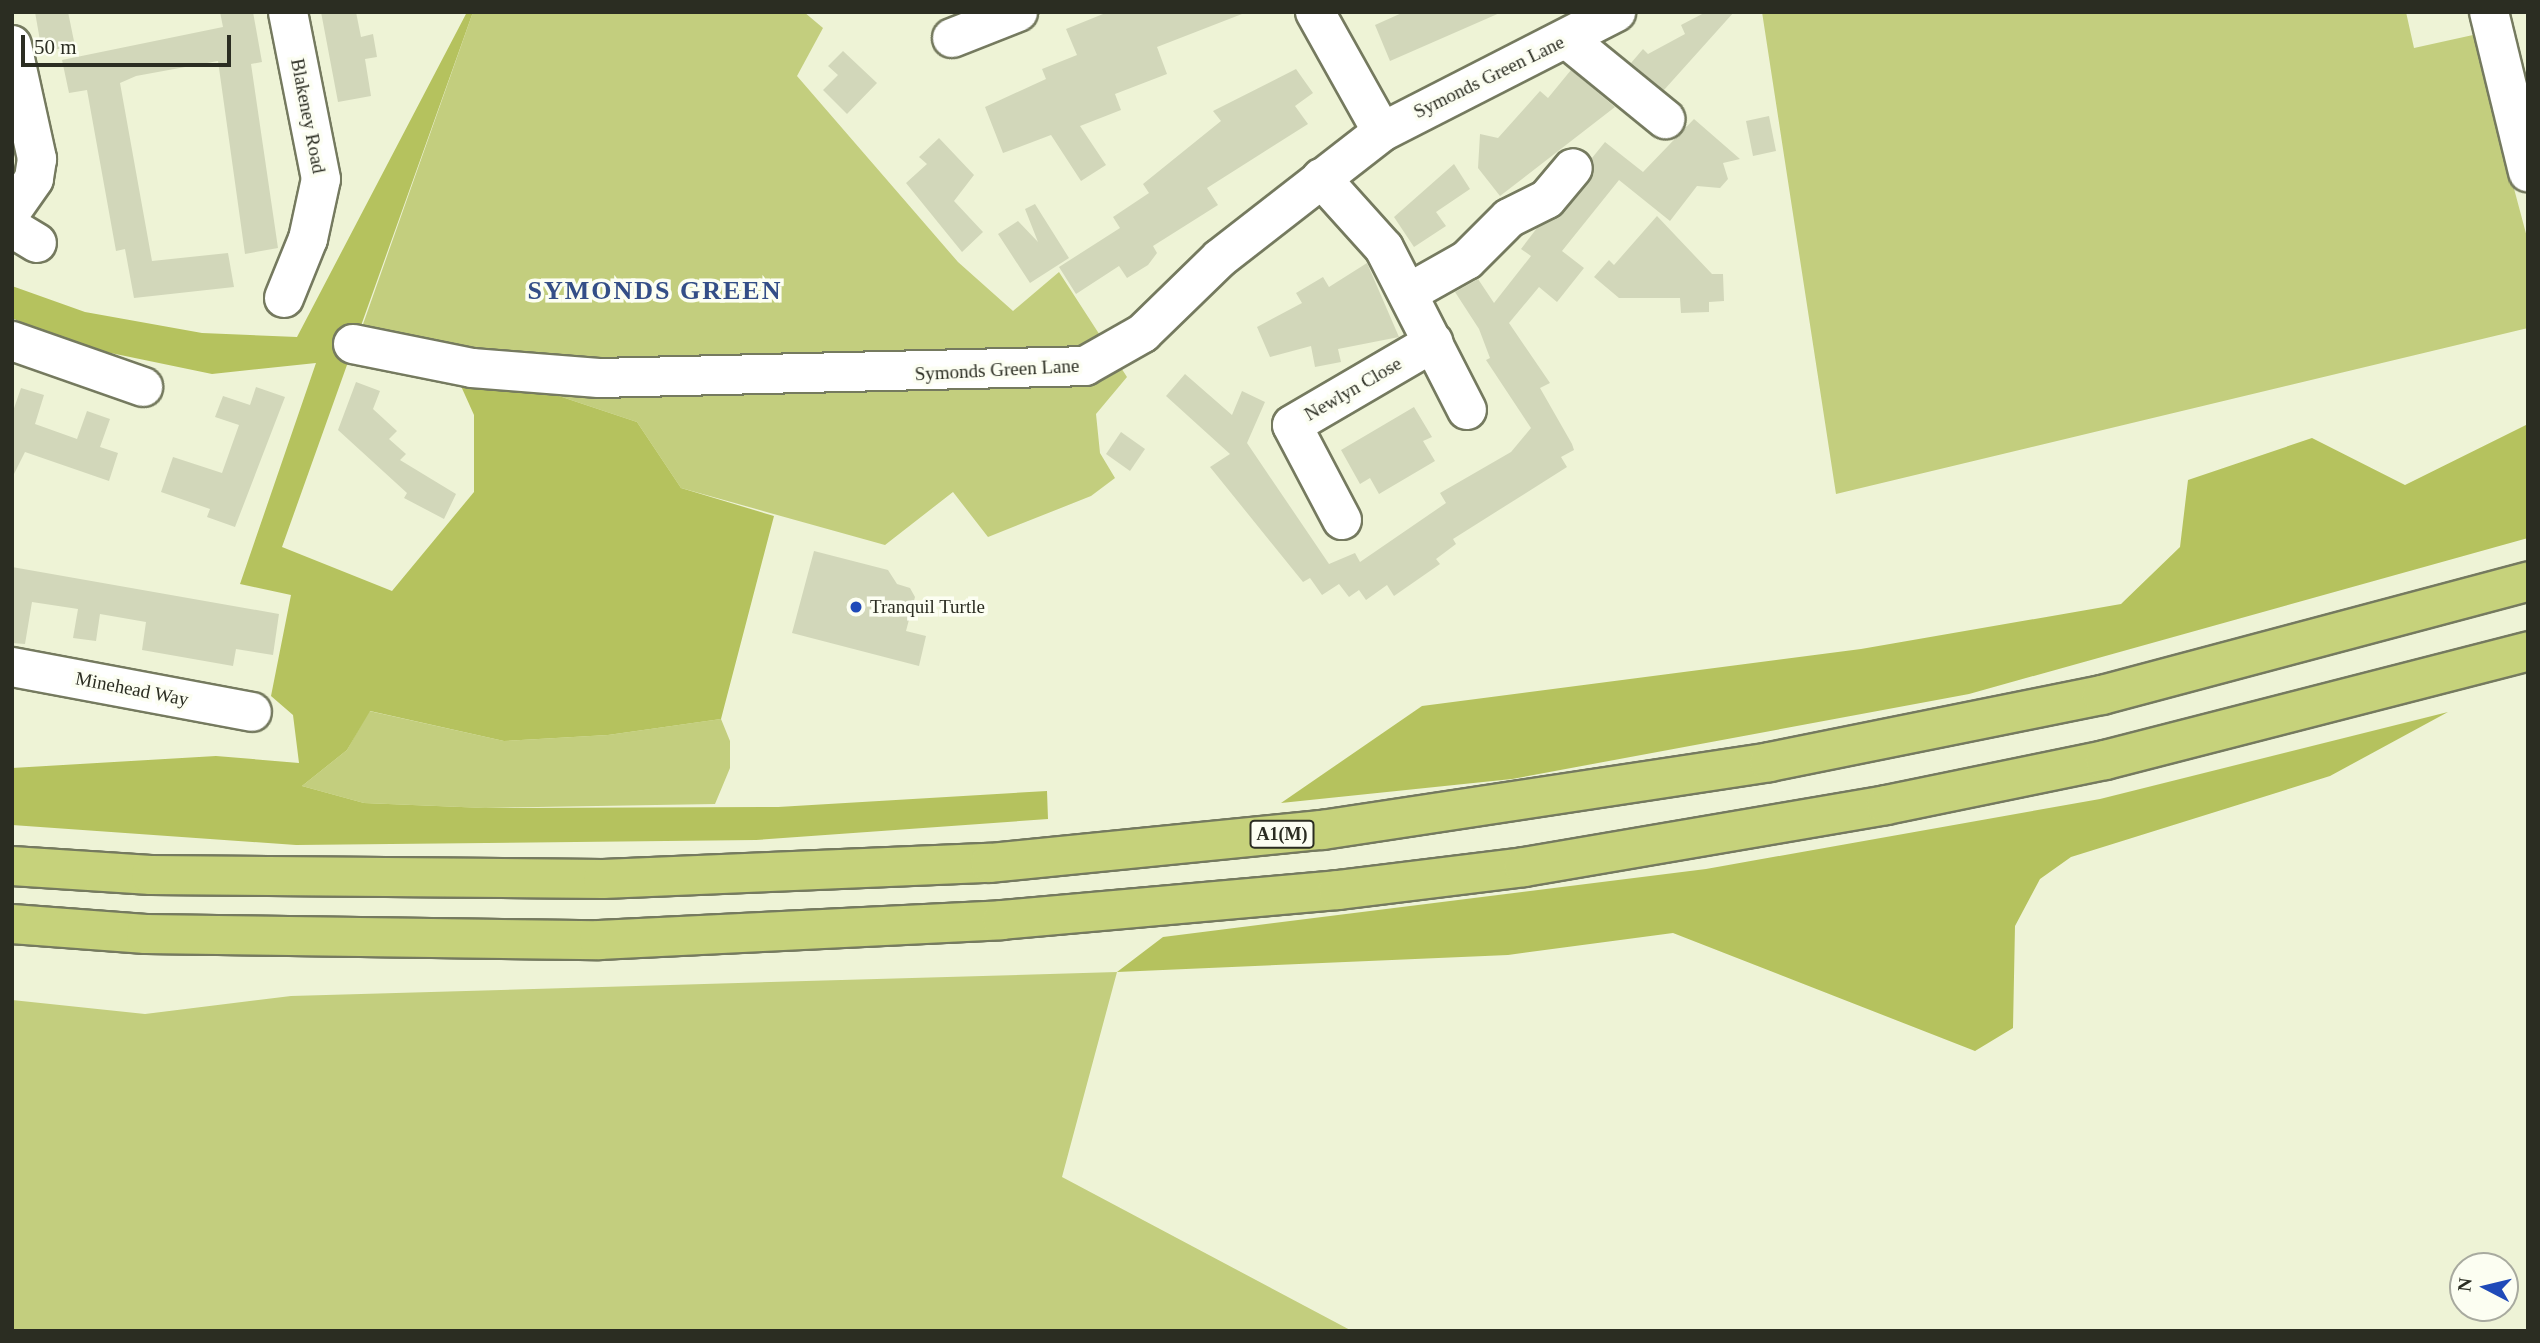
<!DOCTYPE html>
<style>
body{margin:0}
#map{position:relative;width:2540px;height:1343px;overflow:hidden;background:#eef3d6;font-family:"Times New Roman",serif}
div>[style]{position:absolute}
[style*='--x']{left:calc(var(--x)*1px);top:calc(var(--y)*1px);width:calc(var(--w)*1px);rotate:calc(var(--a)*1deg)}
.green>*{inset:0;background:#c3ce7e}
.forest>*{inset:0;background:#b5c25e}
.building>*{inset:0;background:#d2d7ba}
.roads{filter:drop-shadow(2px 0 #757a5f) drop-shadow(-2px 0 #757a5f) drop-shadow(0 2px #757a5f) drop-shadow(0 -2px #757a5f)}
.minor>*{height:38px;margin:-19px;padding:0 19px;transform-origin:19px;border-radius:19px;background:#fff}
.highway>*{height:38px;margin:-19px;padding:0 19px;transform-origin:19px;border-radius:19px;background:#c6d27b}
.dots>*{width:19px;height:19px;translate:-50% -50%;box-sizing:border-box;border:4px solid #fcfef2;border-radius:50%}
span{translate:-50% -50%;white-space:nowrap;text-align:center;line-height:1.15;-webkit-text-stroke:7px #fcfef2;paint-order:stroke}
.shield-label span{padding:2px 5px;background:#fcfef2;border:2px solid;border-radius:5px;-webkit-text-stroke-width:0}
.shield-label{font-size:18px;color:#2b2d22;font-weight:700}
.street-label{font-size:19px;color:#2b2d22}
.poi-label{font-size:19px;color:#2b2d22}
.left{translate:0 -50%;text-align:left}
.district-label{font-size:26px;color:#344e87;font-weight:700;letter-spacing:2px}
.frame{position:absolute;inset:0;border:14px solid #2b2d22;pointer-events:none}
.north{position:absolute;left:2449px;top:1252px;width:70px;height:70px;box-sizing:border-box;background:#fcfef2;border:2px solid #a8aa9f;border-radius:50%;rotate:277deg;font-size:19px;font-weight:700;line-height:28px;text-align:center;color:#2b2d22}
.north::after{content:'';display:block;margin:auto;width:24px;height:32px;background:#1f4ab8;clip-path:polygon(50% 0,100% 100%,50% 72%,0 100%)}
.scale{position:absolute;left:21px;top:35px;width:210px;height:32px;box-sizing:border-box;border:4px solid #2b2d22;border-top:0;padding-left:9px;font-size:21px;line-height:24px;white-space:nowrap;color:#2b2d22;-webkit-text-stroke:5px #fcfef2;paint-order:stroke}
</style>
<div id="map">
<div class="green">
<div style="clip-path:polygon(473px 12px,804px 12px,823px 28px,797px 76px,958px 262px,1013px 311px,1059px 272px,1127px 377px,1096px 414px,1100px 453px,1115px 478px,1091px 496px,988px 537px,953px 492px,885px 545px,681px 488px,637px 422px,517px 382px,349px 364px)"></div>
<div style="clip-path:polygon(1762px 12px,2406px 12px,2414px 48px,2473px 35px,2528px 241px,2528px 328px,1836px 494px)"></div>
<div style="clip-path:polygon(369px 711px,504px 741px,608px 735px,721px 719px,730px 741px,730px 768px,715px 804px,485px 808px,364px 803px,302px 786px,347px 750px)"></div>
<div style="clip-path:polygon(1117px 972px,1062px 1177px,1352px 1331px,12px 1331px,12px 1000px,145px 1014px,291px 996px)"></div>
</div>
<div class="forest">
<div style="clip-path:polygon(467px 12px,473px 12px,282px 547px,392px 591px,474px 492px,474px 415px,456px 375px,517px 382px,637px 422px,681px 488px,774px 516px,721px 719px,608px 735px,504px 741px,370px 711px,347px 750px,302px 786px,364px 803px,485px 808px,778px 807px,1047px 791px,1048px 819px,756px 840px,296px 845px,12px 825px,12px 768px,216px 756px,299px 763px,293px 715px,271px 696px,291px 595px,240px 584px,316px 363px,212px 374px,77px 346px,12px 318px,12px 286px,85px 312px,202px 333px,297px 337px)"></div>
<div style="clip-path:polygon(2528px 407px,2528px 538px,1969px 694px,1512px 779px,1281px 803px,1422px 706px,1861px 649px,2121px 604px,2180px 547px,2188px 480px,2312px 438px,2405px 485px,2526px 425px)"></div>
<div style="clip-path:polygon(2448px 712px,2330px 776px,2071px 857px,2040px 879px,2015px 926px,2013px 1028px,1975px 1051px,1673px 933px,1508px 955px,1117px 972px,1163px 937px,1706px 869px,2100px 799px)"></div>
</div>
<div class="building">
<div style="clip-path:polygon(35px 12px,68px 12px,75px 46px,42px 52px)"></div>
<div style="clip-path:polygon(220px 12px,253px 12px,262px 62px,251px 64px,278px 248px,245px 254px,218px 61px,136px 76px,120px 83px,152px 261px,228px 253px,234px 287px,134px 298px,125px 249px,116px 251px,87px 90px,69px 93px,62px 60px,223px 27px)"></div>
<div style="clip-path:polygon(321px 12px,356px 12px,361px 37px,373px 34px,377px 57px,365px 59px,371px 96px,338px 102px)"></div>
<div style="clip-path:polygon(1108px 12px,1242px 14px,1157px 47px,1167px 74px,1115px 94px,1121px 110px,1080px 126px,1106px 165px,1081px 181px,1051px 135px,1003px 153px,985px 107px,1046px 79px,1042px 69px,1077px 55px,1066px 29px)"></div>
<div style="clip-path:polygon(1404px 12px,1502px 12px,1390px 61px,1375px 25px)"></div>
<div style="clip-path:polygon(1706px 12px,1734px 12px,1664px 90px,1631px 63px,1643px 49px,1648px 54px,1685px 34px,1681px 25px)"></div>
<div style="clip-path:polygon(843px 51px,877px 83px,847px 114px,823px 90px,838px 75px,828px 66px)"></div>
<div style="clip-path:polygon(1296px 69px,1313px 93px,1295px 106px,1308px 124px,1207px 188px,1218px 205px,1153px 246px,1157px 253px,1148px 265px,1127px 278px,1119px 266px,1076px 294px,1059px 267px,1120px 228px,1113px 217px,1149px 193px,1143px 184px,1221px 121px,1213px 111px)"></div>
<div style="clip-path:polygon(1571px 70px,1615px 107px,1500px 196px,1478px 168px,1480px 134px,1498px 138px,1540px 91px,1548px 98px)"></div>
<div style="clip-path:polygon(1769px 116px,1776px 151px,1753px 156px,1746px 121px)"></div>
<div style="clip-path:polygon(1694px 119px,1740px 159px,1723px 163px,1728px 179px,1720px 188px,1697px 186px,1670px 221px,1619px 180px,1562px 251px,1584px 268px,1557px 302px,1539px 287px,1509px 323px,1550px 383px,1540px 388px,1572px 444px,1574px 450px,1561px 457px,1567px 467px,1453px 539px,1456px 544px,1436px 559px,1440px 564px,1394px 596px,1387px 585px,1366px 600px,1359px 590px,1349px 597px,1339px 584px,1322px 595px,1310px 578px,1303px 582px,1210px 467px,1230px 454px,1166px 396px,1185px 374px,1232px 415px,1242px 391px,1265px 402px,1247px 443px,1329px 564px,1355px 553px,1360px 562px,1446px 503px,1440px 493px,1511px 452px,1531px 428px,1486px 360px,1490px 358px,1479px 329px,1455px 292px,1478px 279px,1494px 303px,1531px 256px,1521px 249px,1537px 228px,1563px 213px,1590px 182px,1592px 158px,1605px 142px,1643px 172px)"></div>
<div style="clip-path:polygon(939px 138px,974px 175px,954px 201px,983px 232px,962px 252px,906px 183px,927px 164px,919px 157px)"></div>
<div style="clip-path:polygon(1454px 164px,1470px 189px,1436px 212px,1446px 226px,1414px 247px,1394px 217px)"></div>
<div style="clip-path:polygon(1035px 204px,1069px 258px,1030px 283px,998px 234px,1018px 221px,1038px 242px,1025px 209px)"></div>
<div style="clip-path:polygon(1657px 216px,1712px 274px,1723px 274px,1724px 301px,1709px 302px,1709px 312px,1681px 313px,1680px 298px,1619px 298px,1594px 277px,1609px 260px,1614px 265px)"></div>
<div style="clip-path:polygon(1367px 263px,1399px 337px,1338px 349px,1341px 362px,1315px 367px,1311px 346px,1270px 357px,1257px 327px,1302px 303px,1296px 293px,1323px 277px,1329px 287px)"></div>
<div style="clip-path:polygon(356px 382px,380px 391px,373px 409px,397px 431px,389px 439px,406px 454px,400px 460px,456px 494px,444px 519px,404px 498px,407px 493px,338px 430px)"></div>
<div style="clip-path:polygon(256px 387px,285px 397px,235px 527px,207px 517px,210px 509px,161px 492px,173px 457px,222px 473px,239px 425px,215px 417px,223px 396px,250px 405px)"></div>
<div style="clip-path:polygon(21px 388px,44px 395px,35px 424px,77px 439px,87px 411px,110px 419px,100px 447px,118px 453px,109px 481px,25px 452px,12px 478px,12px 414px)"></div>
<div style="clip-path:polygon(1414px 407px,1432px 437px,1423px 441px,1435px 461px,1379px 494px,1370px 478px,1360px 484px,1341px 450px)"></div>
<div style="clip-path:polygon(1121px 432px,1145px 449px,1130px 471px,1106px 454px)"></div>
<div style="clip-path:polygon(814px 551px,888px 570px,897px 584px,910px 588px,915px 597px,906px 631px,926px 636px,919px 666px,792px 633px)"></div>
<div style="clip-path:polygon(12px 567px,279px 614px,273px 655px,236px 649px,233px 666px,142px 650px,146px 622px,100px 614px,96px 641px,73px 638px,78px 609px,32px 602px,25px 644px,12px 643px)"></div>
</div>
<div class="roads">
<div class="minor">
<div style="--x:1315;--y:12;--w:137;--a:60.8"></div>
<div style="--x:2489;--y:12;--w:165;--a:76.3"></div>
<div style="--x:952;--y:38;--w:71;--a:-21.5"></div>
<div style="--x:1567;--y:39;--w:127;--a:39.2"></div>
<div style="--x:12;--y:45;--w:117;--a:77.6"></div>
<div style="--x:37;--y:159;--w:20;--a:99"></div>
<div style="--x:34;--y:179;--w:38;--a:125"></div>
<div style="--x:1321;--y:178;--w:94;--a:48"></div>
<div style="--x:1384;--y:248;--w:182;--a:62.9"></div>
<div style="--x:12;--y:228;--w:29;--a:31"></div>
<div style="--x:1410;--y:292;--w:65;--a:-29.3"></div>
<div style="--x:1467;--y:260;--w:59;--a:-45"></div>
<div style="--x:1509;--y:218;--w:42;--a:-26.6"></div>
<div style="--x:1547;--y:199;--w:40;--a:-50"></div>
<div style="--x:284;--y:298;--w:64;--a:-67.9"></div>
<div style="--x:308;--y:239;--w:61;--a:-77.8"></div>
<div style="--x:321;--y:179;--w:170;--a:-101.2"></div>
<div style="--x:12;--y:341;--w:139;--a:19.3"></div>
<div style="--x:353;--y:344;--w:121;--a:11.4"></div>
<div style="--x:472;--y:368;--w:127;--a:4.5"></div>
<div style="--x:599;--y:378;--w:486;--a:-1.4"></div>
<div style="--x:1085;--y:366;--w:67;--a:-29.6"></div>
<div style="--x:1143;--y:333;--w:107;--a:-44.2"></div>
<div style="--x:1220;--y:258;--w:205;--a:-37.9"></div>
<div style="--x:1382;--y:132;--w:263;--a:-27.1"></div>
<div style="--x:1342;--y:520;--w:107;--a:-117.8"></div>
<div style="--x:1292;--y:425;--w:164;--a:-30.3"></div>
<div style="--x:12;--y:667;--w:244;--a:10.6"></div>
</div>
<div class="highway">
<div style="--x:12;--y:866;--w:139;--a:3.7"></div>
<div style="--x:151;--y:875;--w:452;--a:0.5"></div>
<div style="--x:603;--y:879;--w:387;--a:-2.4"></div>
<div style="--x:990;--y:863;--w:334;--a:-5.7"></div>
<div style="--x:1322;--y:830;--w:452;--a:-8.6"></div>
<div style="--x:1769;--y:762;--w:340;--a:-11.4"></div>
<div style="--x:2102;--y:695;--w:441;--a:-14.9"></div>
<div style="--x:12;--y:924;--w:134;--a:4.3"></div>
<div style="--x:146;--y:934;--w:453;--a:0.8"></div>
<div style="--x:599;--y:940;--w:403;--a:-2.8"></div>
<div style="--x:1002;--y:920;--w:337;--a:-5.1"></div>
<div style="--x:1338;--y:890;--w:187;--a:-7"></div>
<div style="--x:1524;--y:867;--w:367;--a:-9.7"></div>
<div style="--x:1886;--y:805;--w:224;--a:-11.6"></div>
<div style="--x:2105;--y:760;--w:437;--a:-14.4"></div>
</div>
</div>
<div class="dots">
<div style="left:856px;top:607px;background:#1f4ab8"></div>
</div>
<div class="shield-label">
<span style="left:1282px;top:834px">A1(M)</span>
</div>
<div class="street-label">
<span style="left:1489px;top:77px;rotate:-26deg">Symonds Green Lane</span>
<span style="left:308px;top:116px;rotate:79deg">Blakeney Road</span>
<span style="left:997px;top:370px;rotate:-3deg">Symonds Green Lane</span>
<span style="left:1353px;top:389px;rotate:-30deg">Newlyn Close</span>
<span style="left:132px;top:689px;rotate:11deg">Minehead Way</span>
</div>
<div class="poi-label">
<span class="left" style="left:870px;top:607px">Tranquil Turtle</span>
</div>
<div class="district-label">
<span style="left:655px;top:291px">SYMONDS GREEN</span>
</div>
<div class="frame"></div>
<div class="north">N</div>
<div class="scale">50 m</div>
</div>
